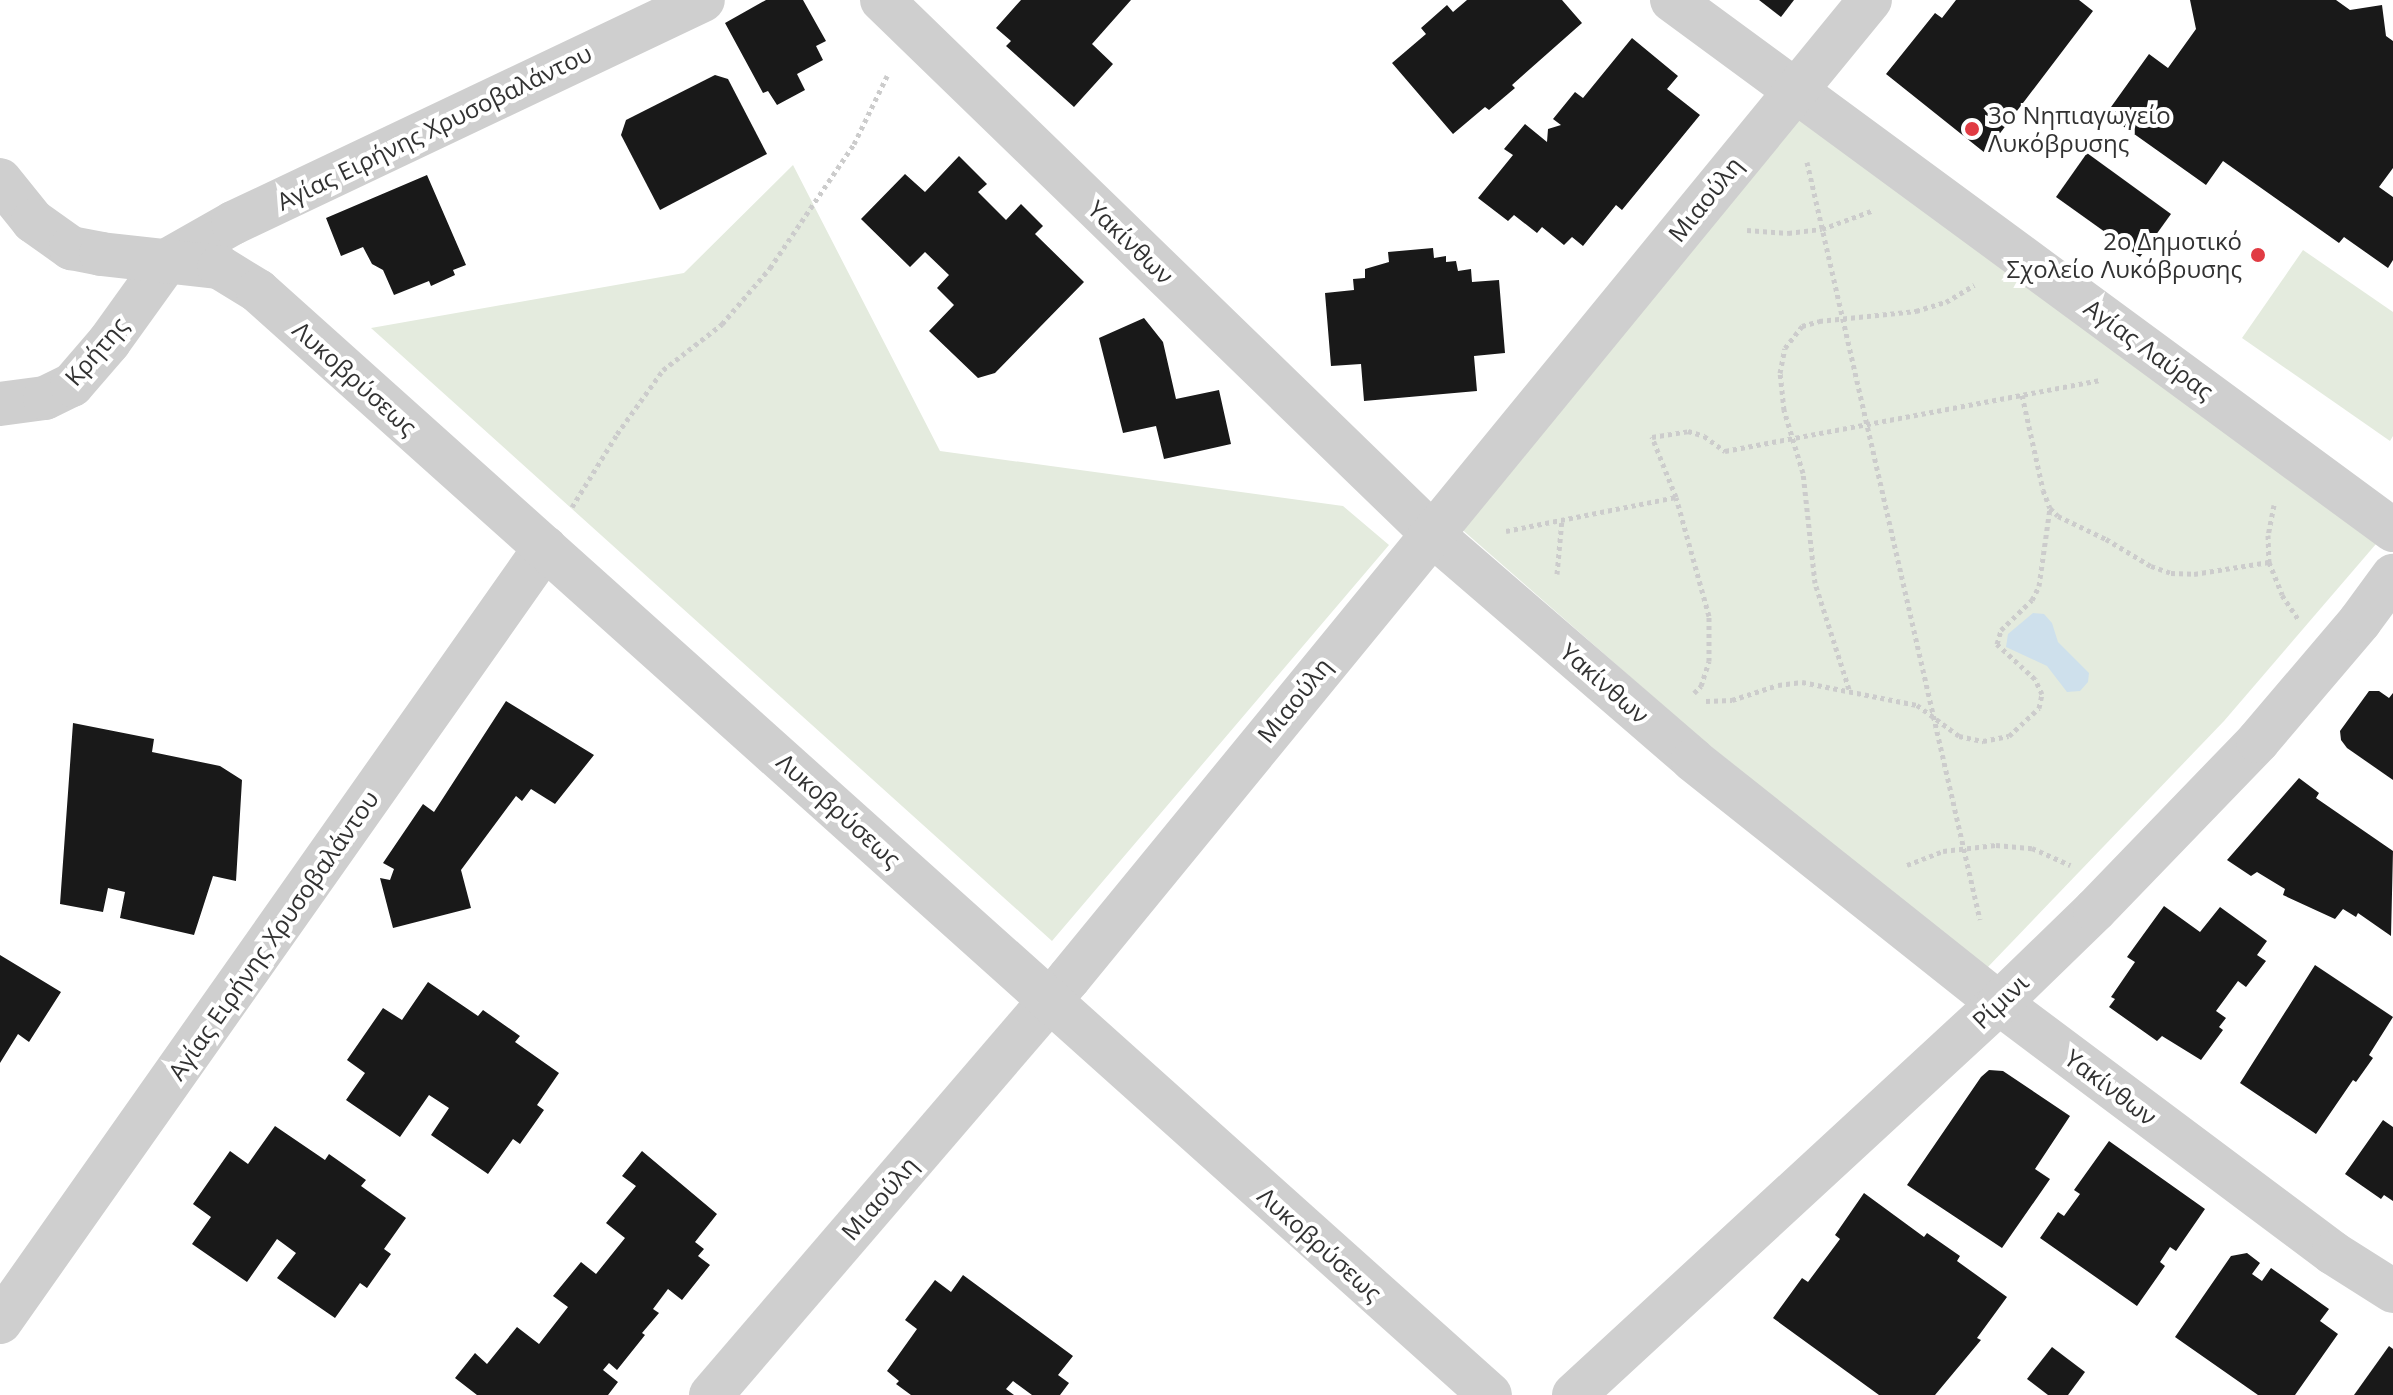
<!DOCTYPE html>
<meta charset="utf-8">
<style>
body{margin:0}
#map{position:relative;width:2393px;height:1395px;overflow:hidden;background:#fff;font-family:"Open Sans",sans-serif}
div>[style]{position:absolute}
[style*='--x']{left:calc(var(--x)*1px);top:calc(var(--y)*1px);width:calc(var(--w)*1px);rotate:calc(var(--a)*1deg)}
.green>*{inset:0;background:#e4ebde}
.water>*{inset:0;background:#cee0ec}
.building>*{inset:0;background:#191919}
.path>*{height:5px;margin-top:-2.5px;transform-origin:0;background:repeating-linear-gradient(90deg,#ccc 0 4px,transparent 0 8px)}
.minor>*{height:44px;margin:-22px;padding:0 22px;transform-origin:22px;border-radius:22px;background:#cfcfcf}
.tertiary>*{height:44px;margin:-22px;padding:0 22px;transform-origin:22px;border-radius:22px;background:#cfcfcf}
.dots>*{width:22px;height:22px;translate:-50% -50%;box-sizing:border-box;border:4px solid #fff;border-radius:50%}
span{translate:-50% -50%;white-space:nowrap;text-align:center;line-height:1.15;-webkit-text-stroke:8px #fff;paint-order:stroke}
.poi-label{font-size:24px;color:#323232}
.left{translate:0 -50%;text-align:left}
.right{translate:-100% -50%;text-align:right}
.street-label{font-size:24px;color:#323232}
</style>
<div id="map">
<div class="green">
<div style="clip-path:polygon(1796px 113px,2376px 544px,2224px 721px,1985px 970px,1692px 731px,1458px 526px)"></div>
<div style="clip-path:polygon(793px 165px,940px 451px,1343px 506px,1389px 545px,1052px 941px,371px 328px,684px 273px)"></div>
<div style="clip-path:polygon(2303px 250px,2393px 312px,2393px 436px,2390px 441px,2242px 338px)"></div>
</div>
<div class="water">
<div style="clip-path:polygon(2033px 613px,2044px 614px,2052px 623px,2058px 642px,2089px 673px,2088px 682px,2080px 691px,2067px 692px,2047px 666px,2006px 647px,2008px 634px)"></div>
</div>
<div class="building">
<div style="clip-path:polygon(766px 0,803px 0,826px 41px,816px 46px,823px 60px,797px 74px,805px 90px,777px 105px,768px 91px,763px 93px,725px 23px)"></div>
<div style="clip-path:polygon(1021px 0,1131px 0,1092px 44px,1113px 64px,1074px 107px,1006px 46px,1011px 41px,996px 28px)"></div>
<div style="clip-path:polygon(1467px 0,1562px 0,1582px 23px,1512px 85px,1515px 88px,1489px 110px,1485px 107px,1453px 134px,1392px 63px,1426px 34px,1421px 28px,1447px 5px,1453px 12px)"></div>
<div style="clip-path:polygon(1759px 0,1794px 0,1781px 17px)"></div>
<div style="clip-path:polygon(1956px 0,2079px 0,2093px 11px,1985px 153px,1886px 74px,1935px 13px,1942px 18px)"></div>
<div style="clip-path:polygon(2190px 0,2336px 0,2350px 10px,2382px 5px,2386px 36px,2393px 41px,2393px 168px,2379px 187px,2393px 197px,2393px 260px,2388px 268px,2344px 237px,2339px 243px,2223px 161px,2206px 185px,2106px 114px,2149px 54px,2168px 68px,2196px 29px)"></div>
<div style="clip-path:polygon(1632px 38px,1678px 76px,1667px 89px,1700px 115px,1622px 210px,1616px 205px,1583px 246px,1572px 237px,1564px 245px,1542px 227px,1537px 233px,1514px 215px,1508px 221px,1478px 198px,1513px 155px,1504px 149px,1525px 124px,1547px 142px,1548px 129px,1561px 125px,1553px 119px,1575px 92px,1583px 98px)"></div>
<div style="clip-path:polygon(715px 75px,728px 79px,767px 154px,660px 210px,621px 135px,626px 120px)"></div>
<div style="clip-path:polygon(2087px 153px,2171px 214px,2140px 257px,2056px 197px)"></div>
<div style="clip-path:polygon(959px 156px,987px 184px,978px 192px,1006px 220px,1021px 204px,1043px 226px,1035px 234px,1084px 282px,995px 373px,978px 378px,929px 331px,954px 305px,937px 288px,949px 275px,925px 252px,910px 267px,861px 219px,905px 174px,925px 192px)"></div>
<div style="clip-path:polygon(427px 175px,466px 265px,453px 270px,455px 275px,431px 286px,429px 281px,394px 295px,383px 270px,372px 264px,363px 247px,341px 256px,326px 218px)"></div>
<div style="clip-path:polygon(1433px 248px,1434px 258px,1446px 256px,1446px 262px,1456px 261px,1458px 271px,1471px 269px,1472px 282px,1499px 280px,1505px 353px,1474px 356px,1477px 391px,1364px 401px,1361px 364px,1331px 366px,1325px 293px,1354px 290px,1353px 279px,1365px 278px,1365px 269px,1389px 262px,1388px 252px)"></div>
<div style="clip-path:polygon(1144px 318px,1163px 342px,1176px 399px,1219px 390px,1231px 444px,1164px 459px,1156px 426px,1123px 433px,1099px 338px)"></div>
<div style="clip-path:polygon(2369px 691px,2379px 691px,2389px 698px,2393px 693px,2393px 780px,2347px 748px,2341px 740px,2340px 731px)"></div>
<div style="clip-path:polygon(506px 701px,594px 755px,555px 804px,531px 789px,522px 801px,516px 796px,461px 870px,471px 908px,393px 928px,380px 878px,390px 880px,394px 869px,383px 863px,423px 804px,434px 812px)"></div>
<div style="clip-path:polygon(73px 723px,154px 739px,152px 752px,220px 766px,242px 780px,236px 881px,213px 876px,194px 935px,120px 918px,125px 892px,108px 888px,103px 912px,60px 904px)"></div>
<div style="clip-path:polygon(2299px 778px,2319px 793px,2316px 798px,2393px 851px,2391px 936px,2358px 913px,2356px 917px,2343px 909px,2335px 919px,2283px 895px,2285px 889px,2257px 872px,2251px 876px,2227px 860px)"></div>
<div style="clip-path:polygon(2164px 906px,2200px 932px,2220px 907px,2267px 941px,2257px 955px,2266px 961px,2246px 987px,2238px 981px,2216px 1011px,2226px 1018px,2219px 1027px,2223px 1030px,2201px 1060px,2162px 1036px,2157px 1041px,2109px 1007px,2115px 999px,2111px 997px,2135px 962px,2127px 957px)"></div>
<div style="clip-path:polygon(0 955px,61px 992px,29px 1042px,18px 1034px,0 1063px)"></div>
<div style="clip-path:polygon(2315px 965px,2393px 1017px,2369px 1055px,2373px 1058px,2356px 1082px,2353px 1080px,2316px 1134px,2240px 1083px)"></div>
<div style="clip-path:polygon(428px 982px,478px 1016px,483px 1010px,520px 1036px,515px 1042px,559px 1073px,537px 1105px,544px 1110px,520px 1144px,513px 1139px,488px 1174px,431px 1135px,449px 1108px,429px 1095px,400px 1137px,346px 1100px,365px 1073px,347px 1060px,383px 1008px,402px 1020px)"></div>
<div style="clip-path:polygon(1989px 1070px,2003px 1071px,2070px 1116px,2035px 1169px,2050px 1179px,2002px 1248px,1907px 1185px,1981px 1077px)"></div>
<div style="clip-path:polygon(2383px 1120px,2393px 1127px,2393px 1201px,2384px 1195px,2381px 1199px,2345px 1174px)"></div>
<div style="clip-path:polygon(275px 1126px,325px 1160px,329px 1154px,366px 1180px,361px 1186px,406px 1218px,384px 1249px,391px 1254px,367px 1288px,360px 1283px,335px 1318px,277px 1278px,296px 1253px,277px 1239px,247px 1282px,192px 1244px,211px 1217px,193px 1204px,230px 1151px,248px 1164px)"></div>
<div style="clip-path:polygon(2109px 1141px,2205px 1209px,2176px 1251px,2170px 1247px,2160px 1262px,2165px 1266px,2137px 1306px,2040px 1238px,2058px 1212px,2064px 1216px,2080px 1194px,2074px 1190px)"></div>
<div style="clip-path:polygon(642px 1151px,717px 1214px,695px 1242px,704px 1249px,698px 1256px,710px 1265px,682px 1300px,668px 1289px,653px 1309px,659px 1313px,642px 1333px,645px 1335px,617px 1370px,609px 1363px,603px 1370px,618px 1382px,608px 1395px,477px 1395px,455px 1378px,475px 1353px,487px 1364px,517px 1327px,539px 1344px,568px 1307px,553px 1296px,581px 1262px,596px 1274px,625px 1238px,606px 1223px,636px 1186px,622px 1176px)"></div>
<div style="clip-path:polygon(1864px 1193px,1924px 1237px,1927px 1233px,1960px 1256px,1957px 1261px,2007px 1297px,1977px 1338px,1981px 1340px,1935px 1395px,1879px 1395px,1773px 1318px,1802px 1278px,1808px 1282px,1840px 1239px,1835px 1235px)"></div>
<div style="clip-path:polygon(2247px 1253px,2260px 1263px,2252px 1274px,2262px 1281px,2271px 1268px,2329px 1309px,2320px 1321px,2338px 1334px,2295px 1395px,2258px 1395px,2175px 1337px,2231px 1256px)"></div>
<div style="clip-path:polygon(963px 1275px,1073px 1356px,1058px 1375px,1069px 1383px,1060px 1395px,1032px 1395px,1013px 1381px,1006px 1389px,1014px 1395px,911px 1395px,896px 1384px,899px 1381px,887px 1371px,917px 1329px,905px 1320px,935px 1280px,951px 1292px)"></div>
<div style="clip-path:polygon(2389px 1346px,2393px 1349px,2393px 1395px,2354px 1395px)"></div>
<div style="clip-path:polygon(2052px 1347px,2085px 1372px,2068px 1395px,2048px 1395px,2027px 1379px)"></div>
</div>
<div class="path">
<div style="--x:1807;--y:162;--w:777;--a:77.14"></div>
<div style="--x:1747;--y:230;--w:41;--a:4.2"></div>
<div style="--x:1788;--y:233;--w:34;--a:-7"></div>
<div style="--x:1822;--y:229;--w:55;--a:-20.1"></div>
<div style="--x:2022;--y:395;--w:97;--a:77.5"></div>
<div style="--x:2043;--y:490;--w:19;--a:69"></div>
<div style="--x:2050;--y:508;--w:11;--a:45"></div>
<div style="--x:2058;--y:516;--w:53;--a:25.6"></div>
<div style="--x:2106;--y:539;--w:52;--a:31"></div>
<div style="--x:2151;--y:566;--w:21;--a:19"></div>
<div style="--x:2171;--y:573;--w:23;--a:2"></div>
<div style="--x:2194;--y:574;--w:76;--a:-9.1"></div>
<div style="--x:2274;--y:505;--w:31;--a:101"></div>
<div style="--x:2268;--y:535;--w:27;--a:88"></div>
<div style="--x:2269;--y:562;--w:35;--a:68"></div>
<div style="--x:2282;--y:595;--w:29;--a:56"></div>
<div style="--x:572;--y:507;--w:86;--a:-58.3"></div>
<div style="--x:617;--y:434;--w:79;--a:-54.3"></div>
<div style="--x:663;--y:370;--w:75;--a:-37.9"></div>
<div style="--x:722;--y:324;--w:74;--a:-49.4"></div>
<div style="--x:770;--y:268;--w:150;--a:-55.9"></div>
<div style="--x:854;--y:144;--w:76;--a:-64.1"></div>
<div style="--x:1506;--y:531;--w:173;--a:-11.3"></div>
<div style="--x:1557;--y:574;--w:55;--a:-84.8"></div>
<div style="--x:1849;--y:689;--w:111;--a:-107.8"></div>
<div style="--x:1815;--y:583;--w:111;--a:-96.2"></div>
<div style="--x:1803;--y:473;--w:66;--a:-106.8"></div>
<div style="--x:1784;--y:410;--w:37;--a:-96"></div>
<div style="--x:1780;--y:373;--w:25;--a:-79"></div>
<div style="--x:1785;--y:348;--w:28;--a:-52"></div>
<div style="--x:1802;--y:326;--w:18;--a:-16"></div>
<div style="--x:1819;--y:321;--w:98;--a:-5.9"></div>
<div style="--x:1916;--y:311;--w:31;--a:-17"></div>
<div style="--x:1946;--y:302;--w:33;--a:-31"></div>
<div style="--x:1694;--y:693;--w:10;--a:-45"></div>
<div style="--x:1701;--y:686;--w:26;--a:-72"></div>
<div style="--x:1709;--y:661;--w:45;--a:-90"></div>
<div style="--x:1709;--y:616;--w:123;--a:-105.5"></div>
<div style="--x:1676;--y:497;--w:65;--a:-111.8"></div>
<div style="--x:1652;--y:437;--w:36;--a:-9"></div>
<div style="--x:1688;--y:431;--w:17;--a:17"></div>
<div style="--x:1704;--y:436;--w:26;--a:36"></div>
<div style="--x:1725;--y:451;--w:382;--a:-10.7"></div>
<div style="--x:1706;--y:701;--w:26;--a:-2"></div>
<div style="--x:1732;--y:700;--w:48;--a:-18.1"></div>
<div style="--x:1778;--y:685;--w:24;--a:-7"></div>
<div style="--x:1802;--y:682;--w:117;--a:11.3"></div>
<div style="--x:1917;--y:705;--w:52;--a:36.4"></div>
<div style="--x:1959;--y:736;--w:25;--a:12"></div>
<div style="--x:1983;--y:741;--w:26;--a:-11"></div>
<div style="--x:2009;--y:736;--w:41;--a:-43"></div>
<div style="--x:2039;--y:708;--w:14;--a:-78"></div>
<div style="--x:2042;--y:694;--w:17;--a:-115"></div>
<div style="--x:2035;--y:679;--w:52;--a:-137.4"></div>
<div style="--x:1997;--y:644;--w:15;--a:-74"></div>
<div style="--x:2001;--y:630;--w:43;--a:-44.1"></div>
<div style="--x:2032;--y:600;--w:16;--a:-63"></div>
<div style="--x:2039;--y:586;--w:79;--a:-82"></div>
<div style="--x:1907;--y:865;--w:39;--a:-21"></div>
<div style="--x:1943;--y:851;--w:53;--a:-6.5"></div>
<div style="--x:1996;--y:845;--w:36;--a:5"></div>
<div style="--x:2032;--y:848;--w:42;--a:24.1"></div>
</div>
<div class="minor">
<div style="--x:882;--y:0;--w:780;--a:44.12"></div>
<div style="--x:1442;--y:543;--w:332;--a:40.8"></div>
<div style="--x:1693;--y:760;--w:391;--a:38.5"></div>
<div style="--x:1999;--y:1003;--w:417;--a:36.8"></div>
<div style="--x:2333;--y:1253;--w:71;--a:32.3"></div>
<div style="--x:1672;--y:0;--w:895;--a:36.32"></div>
<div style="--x:0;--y:404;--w:45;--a:-7.6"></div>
<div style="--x:45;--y:398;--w:30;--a:-26"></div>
<div style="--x:72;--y:385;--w:57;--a:-49.3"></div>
<div style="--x:109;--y:342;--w:101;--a:-54.3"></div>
<div style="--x:168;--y:260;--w:75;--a:-29.6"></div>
<div style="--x:233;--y:223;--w:520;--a:-25.38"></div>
<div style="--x:0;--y:1322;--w:947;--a:-54.85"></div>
<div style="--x:711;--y:1395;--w:550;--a:-49.35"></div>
<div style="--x:1069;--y:978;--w:1264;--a:-50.68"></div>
<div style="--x:1574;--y:1395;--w:578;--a:-42.69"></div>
<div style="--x:1999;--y:1003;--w:134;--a:-44.1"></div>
<div style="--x:2095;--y:910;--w:235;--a:-46"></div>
<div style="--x:2258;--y:741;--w:157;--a:-49.6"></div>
<div style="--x:2360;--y:621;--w:56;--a:-53.7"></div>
</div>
<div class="tertiary">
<div style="--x:0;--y:180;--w:53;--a:51.2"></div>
<div style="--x:33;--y:221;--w:47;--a:35.4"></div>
<div style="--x:71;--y:248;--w:31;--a:11"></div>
<div style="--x:101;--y:254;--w:119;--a:6.3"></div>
<div style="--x:219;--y:267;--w:46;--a:31.6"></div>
<div style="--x:258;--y:291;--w:1654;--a:41.86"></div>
</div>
<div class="dots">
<div style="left:1972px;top:129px;background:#e13b43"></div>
<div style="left:2258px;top:255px;background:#e13b43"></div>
</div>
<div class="poi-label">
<span class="left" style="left:1988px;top:129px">3ο Νηπιαγωγείο<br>Λυκόβρυσης</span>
<span class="right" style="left:2242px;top:255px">2ο Δημοτικό<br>Σχολείο Λυκόβρυσης</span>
</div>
<div class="street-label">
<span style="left:434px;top:127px;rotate:-26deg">Αγίας Ειρήνης Χρυσοβαλάντου</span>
<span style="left:1705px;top:199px;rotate:-51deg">Μιαούλη</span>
<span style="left:1131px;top:242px;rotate:44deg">Υακίνθων</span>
<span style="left:2149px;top:349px;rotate:36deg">Αγίας Λαύρας</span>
<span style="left:96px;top:351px;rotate:-49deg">Κρήτης</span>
<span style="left:355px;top:378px;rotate:42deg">Λυκοβρύσεως</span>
<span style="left:1605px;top:683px;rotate:41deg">Υακίνθων</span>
<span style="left:1294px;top:700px;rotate:-51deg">Μιαούλη</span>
<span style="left:839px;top:810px;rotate:42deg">Λυκοβρύσεως</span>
<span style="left:273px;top:935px;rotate:-55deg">Αγίας Ειρήνης Χρυσοβαλάντου</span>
<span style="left:2000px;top:1001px;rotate:-44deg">Ρίμινι</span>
<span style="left:2111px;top:1087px;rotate:37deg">Υακίνθων</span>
<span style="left:879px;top:1198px;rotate:-49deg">Μιαούλη</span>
<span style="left:1320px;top:1244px;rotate:42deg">Λυκοβρύσεως</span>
</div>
</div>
